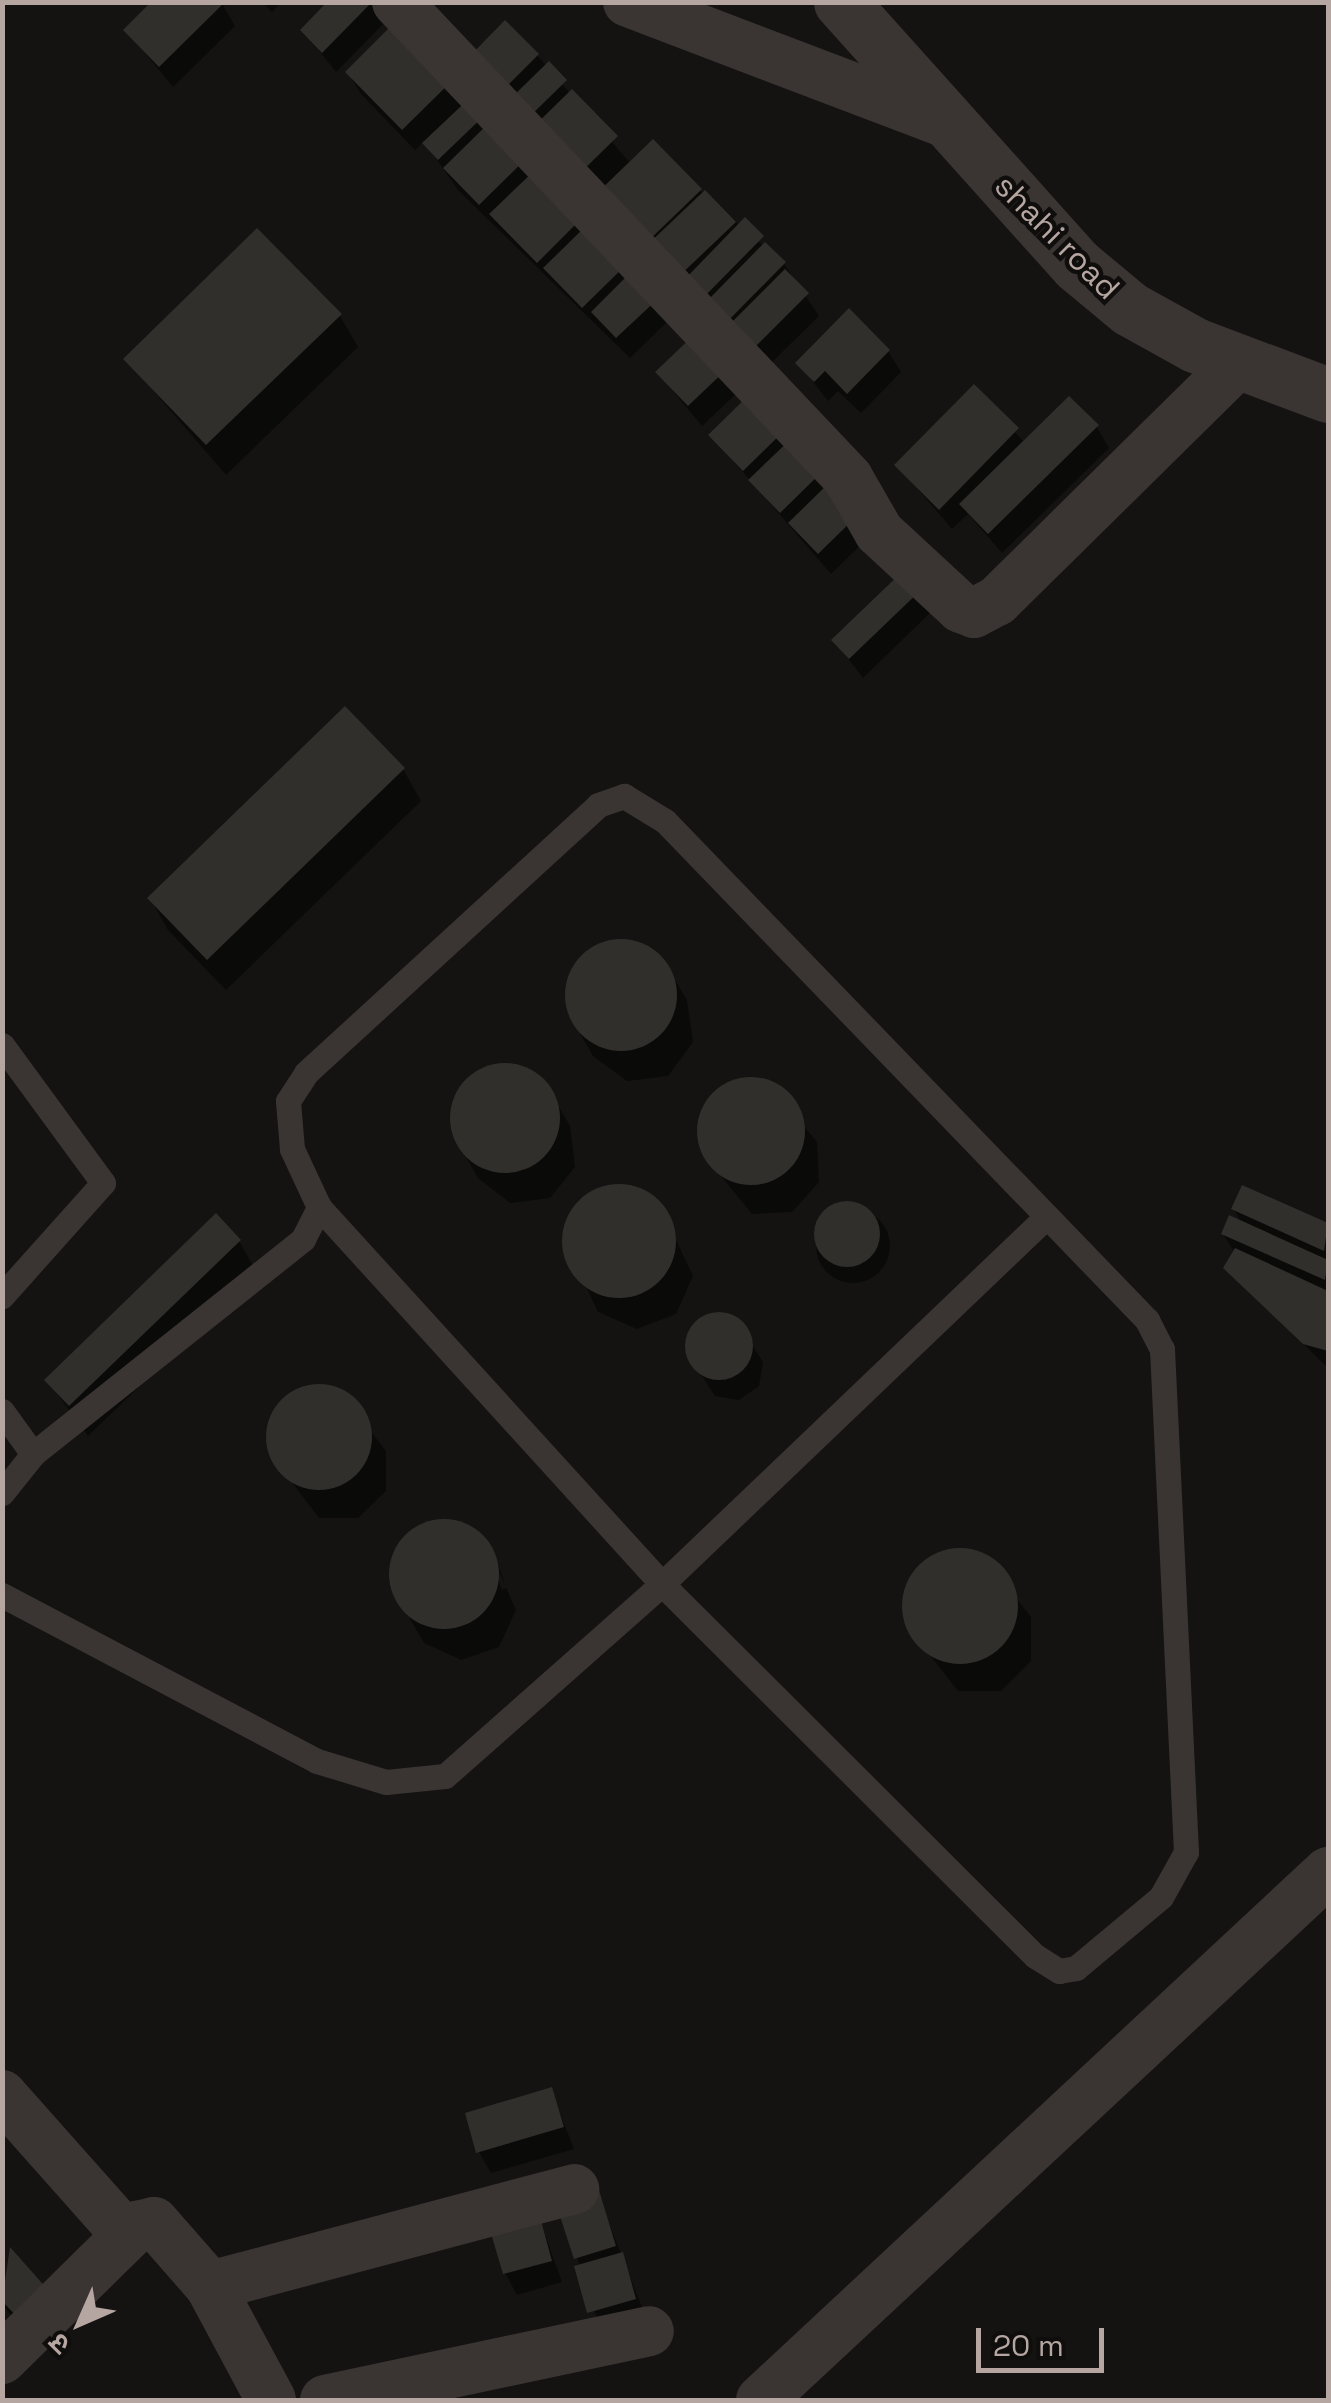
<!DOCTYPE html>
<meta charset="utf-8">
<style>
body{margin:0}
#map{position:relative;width:1331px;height:2403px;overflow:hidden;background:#141312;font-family:"Space Grotesk","Noto Sans Devanagari",sans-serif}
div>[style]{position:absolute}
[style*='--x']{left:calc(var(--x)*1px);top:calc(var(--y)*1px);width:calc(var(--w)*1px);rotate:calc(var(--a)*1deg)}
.shadow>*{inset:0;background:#0007}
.round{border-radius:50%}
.building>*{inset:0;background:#312f2c}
.service>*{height:25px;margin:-12.5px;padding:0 12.5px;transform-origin:12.5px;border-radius:12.5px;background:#3a3533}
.minor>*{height:50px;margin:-25px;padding:0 25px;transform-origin:25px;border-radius:25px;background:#3a3533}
.tertiary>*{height:55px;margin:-27.5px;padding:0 27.5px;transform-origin:27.5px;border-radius:27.5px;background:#3a3533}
span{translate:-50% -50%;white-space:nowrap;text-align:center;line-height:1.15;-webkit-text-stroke:9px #0f0e0d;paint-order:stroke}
.street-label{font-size:32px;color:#b6a6a2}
.frame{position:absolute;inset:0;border:5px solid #b6a6a2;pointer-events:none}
.north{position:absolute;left:30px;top:2273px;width:100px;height:100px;-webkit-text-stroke:8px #0f0e0d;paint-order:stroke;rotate:225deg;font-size:28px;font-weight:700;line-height:40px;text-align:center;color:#b6a6a2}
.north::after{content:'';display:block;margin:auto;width:35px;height:45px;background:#b6a6a2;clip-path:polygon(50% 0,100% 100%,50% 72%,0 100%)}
.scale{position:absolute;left:976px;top:2328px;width:128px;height:45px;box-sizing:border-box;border:5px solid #b6a6a2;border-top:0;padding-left:12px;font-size:30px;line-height:35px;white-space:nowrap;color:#b6a6a2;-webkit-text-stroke:8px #0f0e0d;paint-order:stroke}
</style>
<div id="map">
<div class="shadow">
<div style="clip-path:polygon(221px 2px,235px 26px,173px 87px,126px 30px)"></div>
<div style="clip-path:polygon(262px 2px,282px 2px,272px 12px)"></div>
<div style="clip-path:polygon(330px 2px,381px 2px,390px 17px,336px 72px,303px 30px)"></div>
<div style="clip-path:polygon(401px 20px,672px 317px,630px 358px,458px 190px,424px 141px,415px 150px,361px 94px,348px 73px)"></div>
<div style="clip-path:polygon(537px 55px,631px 164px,700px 191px,784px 264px,819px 316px,768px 366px,479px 84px)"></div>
<div style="clip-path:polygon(340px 316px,358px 347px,226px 475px,126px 359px)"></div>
<div style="clip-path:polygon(888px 351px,901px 372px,861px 413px,838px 391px,828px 401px,799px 364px)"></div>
<div style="clip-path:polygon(727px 369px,740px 390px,702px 426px,658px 373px)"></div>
<div style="clip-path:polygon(974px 388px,1025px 443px,1097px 427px,1109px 448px,1002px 553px,968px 514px,952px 529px,897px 465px)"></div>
<div style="clip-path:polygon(711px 435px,796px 437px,872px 534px,831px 574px)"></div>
<div style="clip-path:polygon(906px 571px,934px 609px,863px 678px,834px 640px)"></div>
<div style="clip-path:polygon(403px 769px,421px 801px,226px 990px,168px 930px,150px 898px)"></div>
<div style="clip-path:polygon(634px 942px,668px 968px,687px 1000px,693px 1042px,668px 1076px,627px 1081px,593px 1056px,574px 1023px,569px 981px,593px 949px)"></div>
<div style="clip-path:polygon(519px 1068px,551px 1093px,570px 1126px,575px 1167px,550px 1198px,510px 1203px,478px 1178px,459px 1145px,454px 1104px,479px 1072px)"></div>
<div style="clip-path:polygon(768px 1082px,817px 1142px,819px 1182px,792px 1212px,752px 1214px,703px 1154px,701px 1113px,728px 1084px)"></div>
<div style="clip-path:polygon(620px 1186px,659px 1204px,693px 1276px,676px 1314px,637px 1329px,598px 1312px,564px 1240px,581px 1201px)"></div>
<div style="clip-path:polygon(1243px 1188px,1328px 1226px,1328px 1368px,1226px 1268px,1235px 1253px,1223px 1234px,1242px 1224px,1234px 1209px)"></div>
<div class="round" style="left:816px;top:1209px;width:74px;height:74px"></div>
<div style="clip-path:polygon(239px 1241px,257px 1273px,88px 1436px,47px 1380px)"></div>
<div style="clip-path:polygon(711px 1315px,736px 1319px,763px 1362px,759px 1386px,739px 1400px,715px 1396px,687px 1353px,691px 1329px)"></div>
<div style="clip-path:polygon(300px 1390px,339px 1390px,386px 1451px,386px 1491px,358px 1518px,319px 1518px,272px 1456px,272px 1417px)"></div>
<div style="clip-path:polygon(evenodd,446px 1520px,484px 1538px,516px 1610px,499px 1647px,461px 1660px,424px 1643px,409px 1617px,453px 1633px,408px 1616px,390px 1571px,408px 1534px,446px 1520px,492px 1563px,498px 1563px,506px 1588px,502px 1590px,492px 1563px)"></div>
<div style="clip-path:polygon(938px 1554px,981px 1554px,1031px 1617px,1031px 1661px,1001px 1691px,958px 1691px,908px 1627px,908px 1584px)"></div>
<div style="clip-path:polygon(551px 2090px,574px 2149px,491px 2173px,479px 2152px)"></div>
<div style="clip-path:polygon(596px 2190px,647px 2320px,602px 2333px,577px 2258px)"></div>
<div style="clip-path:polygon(536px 2209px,562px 2282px,517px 2295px,505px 2273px)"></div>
<div style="clip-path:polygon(10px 2250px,32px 2338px,2px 2305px)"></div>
</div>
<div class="building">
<div style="clip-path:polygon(151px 2px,225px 2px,159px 67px,123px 30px)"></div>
<div style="clip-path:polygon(327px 2px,372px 2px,322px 53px,300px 30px)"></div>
<div style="clip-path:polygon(401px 16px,459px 74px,402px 130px,345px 72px)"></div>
<div style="clip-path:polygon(505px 20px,539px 54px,497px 96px,464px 62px)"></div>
<div style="clip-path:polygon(549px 61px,567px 80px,521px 125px,503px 106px)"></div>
<div style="clip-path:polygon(572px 89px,618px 136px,572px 181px,526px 134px)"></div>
<div style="clip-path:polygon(476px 92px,492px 108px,438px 160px,422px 143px)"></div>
<div style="clip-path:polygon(495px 117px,531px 154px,479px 205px,443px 168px)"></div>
<div style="clip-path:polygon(653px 139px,702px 189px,643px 246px,594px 196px)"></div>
<div style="clip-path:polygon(536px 169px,583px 217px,537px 263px,489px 214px)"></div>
<div style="clip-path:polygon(705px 190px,736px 222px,675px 280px,644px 248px)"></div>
<div style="clip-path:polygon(745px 217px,764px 236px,701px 300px,682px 282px)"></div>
<div style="clip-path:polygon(588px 224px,627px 264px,582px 308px,543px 268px)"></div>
<div style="clip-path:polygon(257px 228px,342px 314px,206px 445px,123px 359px)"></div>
<div style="clip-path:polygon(765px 242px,786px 262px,724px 325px,704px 304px)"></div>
<div style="clip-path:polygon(635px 268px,662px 295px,616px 338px,591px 312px)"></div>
<div style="clip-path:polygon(785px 269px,809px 293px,755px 347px,731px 323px)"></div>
<div style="clip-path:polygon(849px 308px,890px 350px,847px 394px,825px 371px,814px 382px,795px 363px)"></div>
<div style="clip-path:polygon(696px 333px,729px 367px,688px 406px,655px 372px)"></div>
<div style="clip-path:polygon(974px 384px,1019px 428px,939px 510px,894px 465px)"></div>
<div style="clip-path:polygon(756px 388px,791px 424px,743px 471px,708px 435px)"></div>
<div style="clip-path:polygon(1069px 396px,1099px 425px,988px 534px,959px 504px)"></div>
<div style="clip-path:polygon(796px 434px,828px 466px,780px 513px,748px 480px)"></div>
<div style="clip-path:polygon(832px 480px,862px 511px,818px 554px,788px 523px)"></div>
<div style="clip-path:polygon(906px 568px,924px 587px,849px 659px,831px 640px)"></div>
<div style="clip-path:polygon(345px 706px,405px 768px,207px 960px,147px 898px)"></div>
<div class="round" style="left:565px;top:939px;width:112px;height:112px"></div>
<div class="round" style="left:450px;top:1063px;width:110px;height:110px"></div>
<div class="round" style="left:697px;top:1077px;width:108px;height:108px"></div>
<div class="round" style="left:562px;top:1184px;width:114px;height:114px"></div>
<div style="clip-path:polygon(1242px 1185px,1328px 1223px,1324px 1251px,1231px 1209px)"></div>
<div class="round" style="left:814px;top:1201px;width:66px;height:66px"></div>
<div style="clip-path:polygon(216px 1213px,241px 1240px,69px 1406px,44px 1380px)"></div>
<div style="clip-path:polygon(1229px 1215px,1328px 1260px,1325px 1280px,1221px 1234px)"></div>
<div style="clip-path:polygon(1235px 1248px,1328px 1291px,1328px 1351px,1303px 1344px,1223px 1268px)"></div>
<div class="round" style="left:685px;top:1312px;width:68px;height:68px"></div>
<div class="round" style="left:266px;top:1384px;width:106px;height:106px"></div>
<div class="round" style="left:389px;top:1519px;width:110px;height:110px"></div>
<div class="round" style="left:902px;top:1548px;width:116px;height:116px"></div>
<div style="clip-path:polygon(552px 2087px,564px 2127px,476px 2153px,465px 2113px)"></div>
<div style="clip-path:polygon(598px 2187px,616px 2246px,574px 2259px,555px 2201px)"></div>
<div style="clip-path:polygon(537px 2206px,552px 2261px,503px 2274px,487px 2220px)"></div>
<div style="clip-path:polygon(10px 2247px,49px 2291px,19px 2319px,2px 2301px)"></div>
<div style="clip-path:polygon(623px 2252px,636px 2299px,587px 2313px,574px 2266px)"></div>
</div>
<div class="service">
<div style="--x:624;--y:796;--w:48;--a:31.4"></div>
<div style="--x:665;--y:821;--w:694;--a:45.99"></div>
<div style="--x:1147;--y:1320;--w:33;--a:63"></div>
<div style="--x:1162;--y:1349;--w:504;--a:87.27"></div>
<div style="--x:1186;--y:1852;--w:51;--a:119.1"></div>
<div style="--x:1161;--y:1897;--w:111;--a:140.1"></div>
<div style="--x:1076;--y:1968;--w:17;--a:170"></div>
<div style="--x:1059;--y:1971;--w:28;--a:-148"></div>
<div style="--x:1035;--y:1956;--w:527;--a:-135.08"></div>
<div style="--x:662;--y:1584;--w:510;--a:-132.3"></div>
<div style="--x:319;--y:1207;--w:64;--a:-115"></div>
<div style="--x:292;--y:1149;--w:48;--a:-94.8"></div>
<div style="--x:288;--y:1101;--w:33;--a:-57"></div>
<div style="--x:306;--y:1073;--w:396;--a:-42.5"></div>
<div style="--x:598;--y:805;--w:28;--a:-19"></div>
<div style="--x:2;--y:1045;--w:171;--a:53.8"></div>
<div style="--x:103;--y:1183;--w:152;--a:131.8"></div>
<div style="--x:2;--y:1411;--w:53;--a:54.2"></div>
<div style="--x:2;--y:1493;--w:50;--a:-51.5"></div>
<div style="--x:33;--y:1454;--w:345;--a:-38.5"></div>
<div style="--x:303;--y:1239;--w:36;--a:-63"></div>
<div style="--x:2;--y:1595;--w:356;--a:27.8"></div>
<div style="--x:317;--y:1761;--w:72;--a:16.9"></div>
<div style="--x:386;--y:1782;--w:59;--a:-5.8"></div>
<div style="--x:445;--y:1776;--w:290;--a:-41.5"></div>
<div style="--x:662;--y:1584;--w:528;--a:-43.7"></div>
</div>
<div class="minor">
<div style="--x:397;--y:2;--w:656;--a:46.54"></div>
<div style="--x:848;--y:478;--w:62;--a:60.1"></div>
<div style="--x:879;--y:532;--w:112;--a:42.8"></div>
<div style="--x:961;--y:608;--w:14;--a:21"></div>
<div style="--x:974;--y:613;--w:26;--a:-28"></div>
<div style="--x:997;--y:601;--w:339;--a:-44.6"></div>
<div style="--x:628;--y:2;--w:341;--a:20.8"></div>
<div style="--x:2;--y:2095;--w:188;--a:48.4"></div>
<div style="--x:210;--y:2286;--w:377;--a:-14.9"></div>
<div style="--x:2;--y:2359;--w:190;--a:-44.6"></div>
<div style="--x:137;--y:2226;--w:17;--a:-13"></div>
<div style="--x:154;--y:2222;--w:85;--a:48.8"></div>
<div style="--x:210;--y:2286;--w:129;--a:61.8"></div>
<div style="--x:325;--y:2400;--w:331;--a:-12"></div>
<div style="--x:761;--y:2400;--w:775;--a:-42.96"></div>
</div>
<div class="tertiary">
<div style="--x:841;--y:2;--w:353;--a:48.1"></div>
<div style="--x:1077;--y:265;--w:69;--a:39.7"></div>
<div style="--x:1130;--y:309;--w:74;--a:29"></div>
<div style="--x:1195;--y:345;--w:142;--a:20.6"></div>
</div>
<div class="street-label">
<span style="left:1057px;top:237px;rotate:45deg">shahi road</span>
</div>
<div class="frame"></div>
<div class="north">उ</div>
<div class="scale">20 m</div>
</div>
